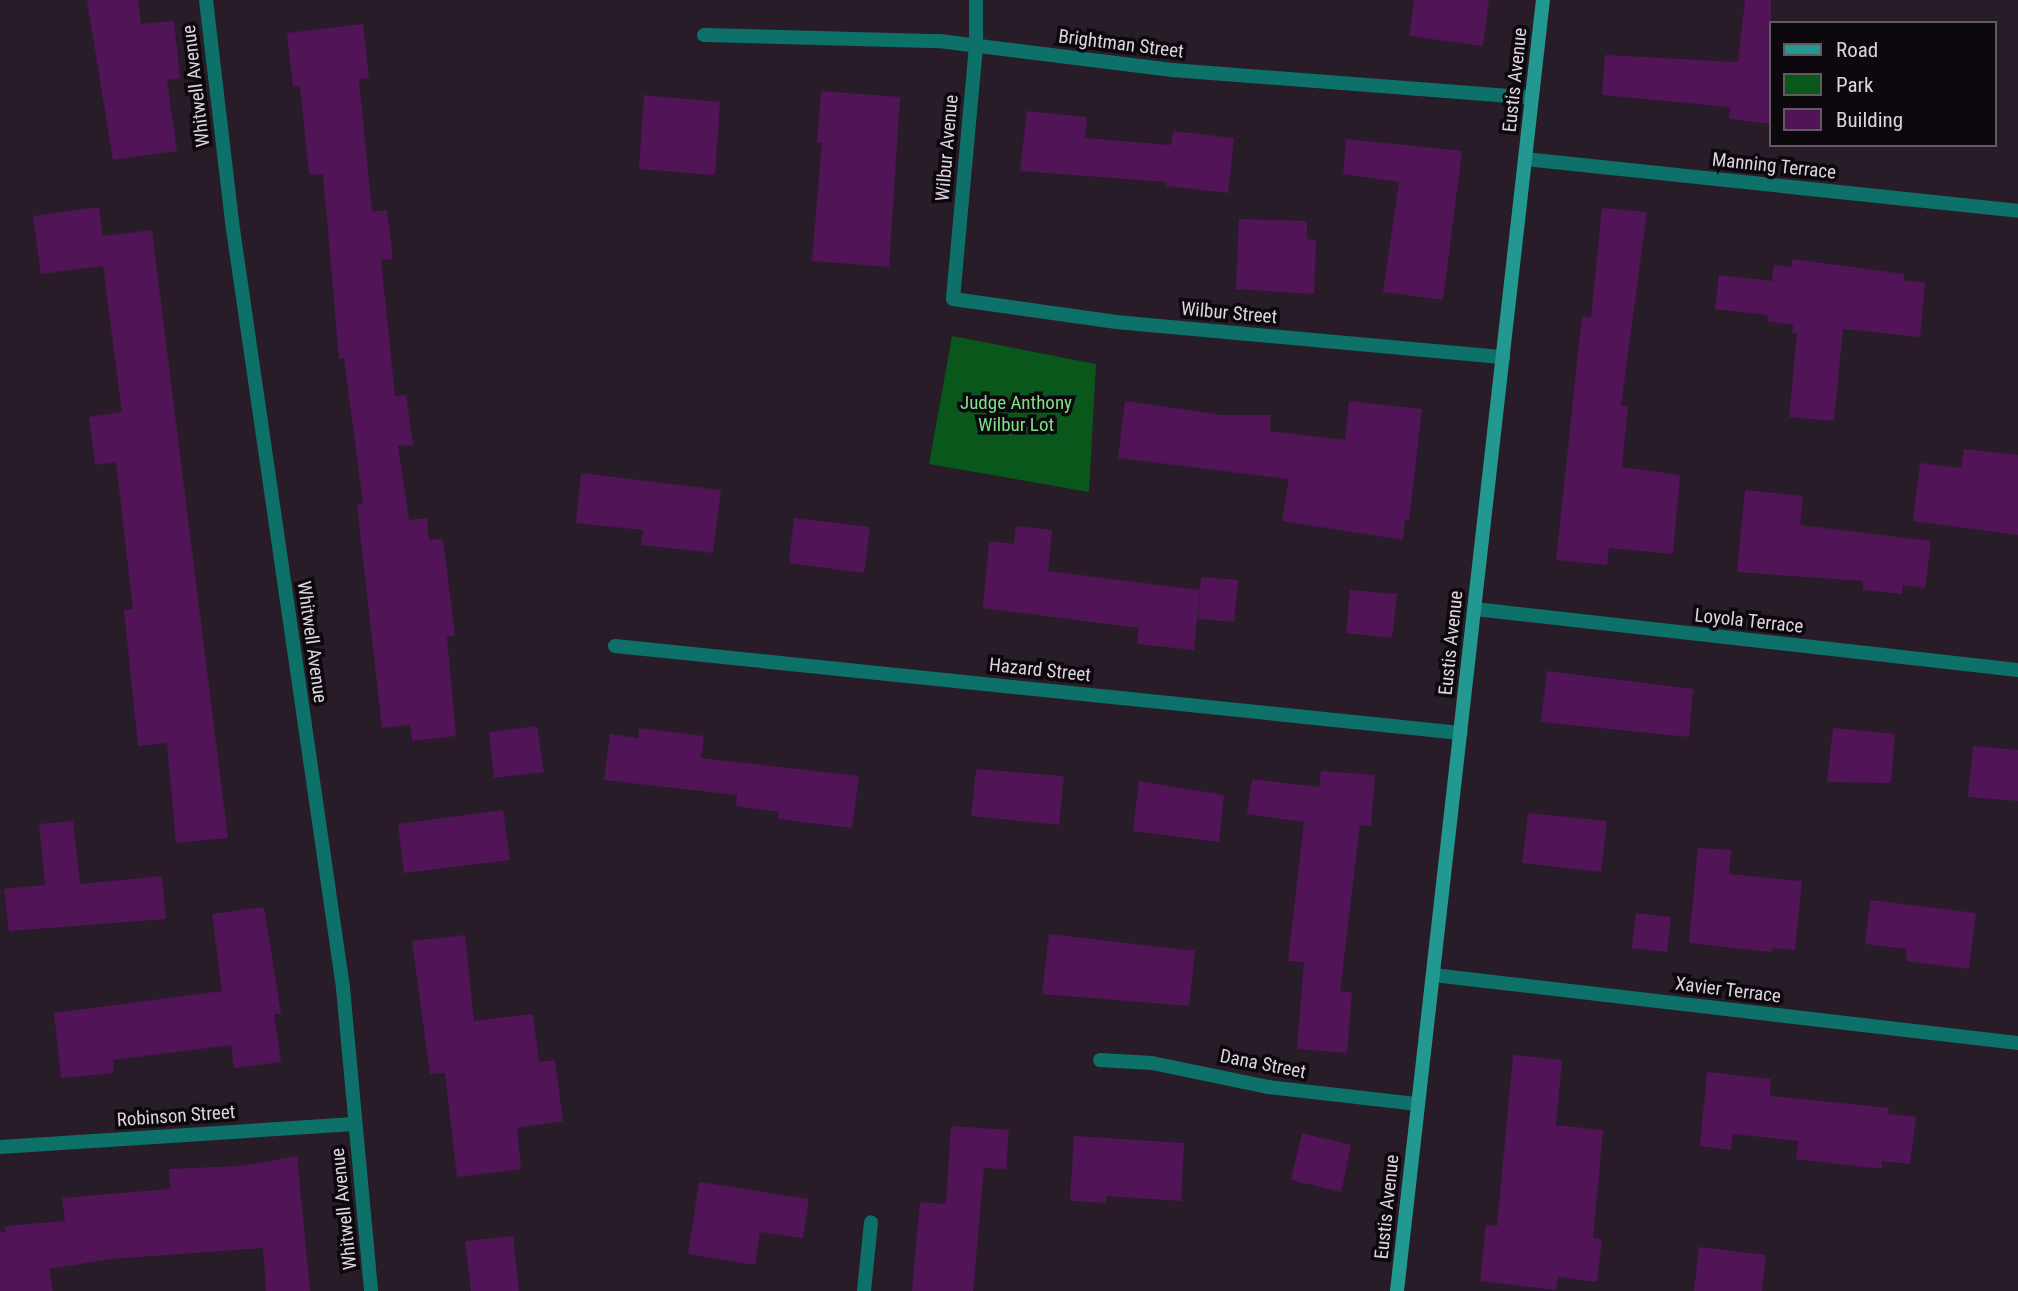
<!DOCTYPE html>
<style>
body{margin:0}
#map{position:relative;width:2018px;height:1291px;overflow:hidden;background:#271c28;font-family:"Roboto Condensed",sans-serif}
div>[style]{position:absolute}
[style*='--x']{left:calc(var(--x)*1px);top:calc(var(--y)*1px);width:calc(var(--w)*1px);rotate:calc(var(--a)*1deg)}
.green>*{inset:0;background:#09571b}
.building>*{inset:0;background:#511557}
.street>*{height:14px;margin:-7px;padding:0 7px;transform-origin:7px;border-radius:7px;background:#0d7069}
.secondary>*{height:14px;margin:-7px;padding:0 7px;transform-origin:7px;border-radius:7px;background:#229890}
span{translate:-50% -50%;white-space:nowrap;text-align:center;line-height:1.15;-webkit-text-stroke:7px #0d080e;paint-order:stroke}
.street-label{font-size:19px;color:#ddd5de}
.park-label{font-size:19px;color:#7ee088}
.legend{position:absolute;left:1769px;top:21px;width:228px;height:126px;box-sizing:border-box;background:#0d080e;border:2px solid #605a61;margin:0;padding:9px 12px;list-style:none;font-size:21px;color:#ddd5de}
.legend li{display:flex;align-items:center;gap:14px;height:35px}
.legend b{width:35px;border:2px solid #605a61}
</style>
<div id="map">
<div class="green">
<div style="clip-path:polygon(952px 336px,1096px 364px,1089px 492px,929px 464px)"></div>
</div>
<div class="building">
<div style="clip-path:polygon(87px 0,138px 0,141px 24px,174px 21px,180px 78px,167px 80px,177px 151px,113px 160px)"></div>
<div style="clip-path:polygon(1414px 0,1489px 0,1483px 46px,1409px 36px)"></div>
<div style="clip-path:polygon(1745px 0,1771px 0,1771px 124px,1729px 119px,1730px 107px,1602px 95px,1605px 55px,1738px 62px)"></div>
<div style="clip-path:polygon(363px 24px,369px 78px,359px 79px,372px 212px,387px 210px,393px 259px,381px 260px,395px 396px,406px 395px,413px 445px,398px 446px,409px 520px,427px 518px,429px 540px,443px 539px,455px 636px,447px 637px,456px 736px,412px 741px,410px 725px,382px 728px,357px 505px,363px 504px,344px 358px,339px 359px,323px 174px,309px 175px,300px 86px,293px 87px,287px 33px)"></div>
<div style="clip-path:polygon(821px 91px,900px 97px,889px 267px,812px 261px,822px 143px,817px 143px)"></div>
<div style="clip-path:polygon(644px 95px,720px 102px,715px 175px,639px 169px)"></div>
<div style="clip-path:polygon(1027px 111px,1087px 117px,1085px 138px,1171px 145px,1173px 131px,1234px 138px,1228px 193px,1166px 186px,1167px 182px,1020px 171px)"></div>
<div style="clip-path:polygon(1346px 139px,1462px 151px,1443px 300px,1383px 292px,1399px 182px,1343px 174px)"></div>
<div style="clip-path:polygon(99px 207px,103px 236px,152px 230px,228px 838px,176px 843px,167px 743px,138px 746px,124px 610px,133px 609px,116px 462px,95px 465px,89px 417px,122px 412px,103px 266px,41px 274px,33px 216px)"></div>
<div style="clip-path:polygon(1602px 208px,1647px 212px,1621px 406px,1628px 406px,1622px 467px,1680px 475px,1673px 554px,1609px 548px,1607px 565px,1556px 560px,1582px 316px,1591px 318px)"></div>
<div style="clip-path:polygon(1239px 219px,1307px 221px,1307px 239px,1316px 240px,1314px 294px,1236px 289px)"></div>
<div style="clip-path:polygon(1792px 259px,1904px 274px,1904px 280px,1925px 283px,1920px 337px,1843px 329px,1834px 421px,1789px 417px,1797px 333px,1792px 333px,1793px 325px,1767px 321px,1768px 315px,1715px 309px,1719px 275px,1772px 281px,1774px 265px,1792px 267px)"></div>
<div style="clip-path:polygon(1125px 401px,1222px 415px,1271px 415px,1270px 431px,1345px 440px,1349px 401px,1422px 409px,1409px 521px,1405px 520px,1403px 540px,1282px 521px,1289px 479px,1118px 458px)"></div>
<div style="clip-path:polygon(1964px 449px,2018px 455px,2018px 535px,1913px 521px,1920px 463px,1961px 468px)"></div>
<div style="clip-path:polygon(581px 473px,721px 490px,713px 553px,641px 545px,643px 530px,576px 523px)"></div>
<div style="clip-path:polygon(1745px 490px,1803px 496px,1800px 525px,1931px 541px,1925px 588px,1903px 585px,1902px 594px,1863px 590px,1863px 581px,1737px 572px)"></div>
<div style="clip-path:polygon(794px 518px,870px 527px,864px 573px,789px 563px)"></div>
<div style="clip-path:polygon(1016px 526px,1052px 530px,1048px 571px,1200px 590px,1194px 650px,1137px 644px,1139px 628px,983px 608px,989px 541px,1014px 544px)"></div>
<div style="clip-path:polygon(1201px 577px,1238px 580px,1234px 622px,1198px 619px)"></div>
<div style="clip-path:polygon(1350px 590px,1397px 594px,1392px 638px,1346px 633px)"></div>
<div style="clip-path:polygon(1547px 671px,1693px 689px,1689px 737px,1541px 722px)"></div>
<div style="clip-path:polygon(537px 726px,544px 772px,494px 778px,489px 732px)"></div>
<div style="clip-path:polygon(639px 728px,704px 736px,701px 758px,859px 776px,852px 828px,778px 819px,779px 812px,736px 806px,737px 795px,604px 780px,610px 734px,638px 738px)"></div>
<div style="clip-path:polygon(1833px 728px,1895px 734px,1891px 783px,1827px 782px)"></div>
<div style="clip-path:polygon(1973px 746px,2018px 750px,2018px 801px,1968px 797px)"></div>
<div style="clip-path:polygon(976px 769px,1064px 776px,1059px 825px,971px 816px)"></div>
<div style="clip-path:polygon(1321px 771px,1375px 775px,1371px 826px,1360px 825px,1340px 991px,1352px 992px,1347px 1053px,1297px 1049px,1304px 962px,1288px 961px,1304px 822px,1247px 814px,1252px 779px,1319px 787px)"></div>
<div style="clip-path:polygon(1139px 781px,1224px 795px,1219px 842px,1133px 831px)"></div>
<div style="clip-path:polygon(503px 810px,510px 860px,404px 873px,398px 824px)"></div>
<div style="clip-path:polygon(1528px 813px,1607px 821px,1601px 872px,1522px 863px)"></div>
<div style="clip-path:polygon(73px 821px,80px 884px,162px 876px,166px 919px,9px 931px,4px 889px,45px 885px,39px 824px)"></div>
<div style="clip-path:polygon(1698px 848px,1731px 850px,1729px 874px,1802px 881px,1795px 950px,1772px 948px,1771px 952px,1689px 943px)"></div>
<div style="clip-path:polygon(1870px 900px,1976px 913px,1969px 969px,1906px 961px,1907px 949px,1865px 944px)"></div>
<div style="clip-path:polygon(264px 907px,281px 1014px,274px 1014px,281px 1062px,234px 1068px,231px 1045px,113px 1060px,114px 1073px,61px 1078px,54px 1013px,222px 991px,212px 914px)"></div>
<div style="clip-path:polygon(1636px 913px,1671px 917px,1667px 952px,1632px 948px)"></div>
<div style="clip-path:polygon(1049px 934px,1195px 951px,1189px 1006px,1042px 994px)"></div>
<div style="clip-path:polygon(465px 935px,474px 1021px,533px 1014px,539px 1062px,555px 1060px,563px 1121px,517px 1128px,521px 1169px,457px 1177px,445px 1073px,430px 1074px,412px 941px)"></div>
<div style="clip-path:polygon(1513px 1055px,1562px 1060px,1556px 1125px,1603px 1130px,1593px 1238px,1602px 1239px,1597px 1282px,1558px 1277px,1556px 1290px,1480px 1281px,1486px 1225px,1497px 1226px)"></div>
<div style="clip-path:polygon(1707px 1072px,1771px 1079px,1770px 1096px,1889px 1108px,1888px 1114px,1916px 1117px,1910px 1164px,1882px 1161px,1882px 1169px,1796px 1159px,1798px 1141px,1733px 1134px,1731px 1150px,1700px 1146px)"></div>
<div style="clip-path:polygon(951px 1126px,1009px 1130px,1006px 1169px,984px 1168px,973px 1291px,912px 1291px,920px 1202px,946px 1204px)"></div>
<div style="clip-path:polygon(1302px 1133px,1351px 1145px,1341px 1192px,1291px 1180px)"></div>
<div style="clip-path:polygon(1074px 1136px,1184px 1143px,1181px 1201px,1107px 1196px,1106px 1203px,1070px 1201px)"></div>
<div style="clip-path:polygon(297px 1156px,310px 1291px,266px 1291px,263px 1248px,110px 1259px,49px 1269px,53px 1291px,0 1291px,0 1232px,6px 1232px,5px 1226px,65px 1221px,62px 1198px,170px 1189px,169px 1169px,241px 1166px)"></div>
<div style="clip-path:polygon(699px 1182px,809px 1199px,803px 1238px,760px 1232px,755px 1265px,688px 1254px)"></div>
<div style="clip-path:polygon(513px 1236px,519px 1291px,471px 1291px,465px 1241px)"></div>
<div style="clip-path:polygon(1699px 1247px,1766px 1255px,1762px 1291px,1694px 1291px)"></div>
</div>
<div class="street">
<div style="--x:206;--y:0;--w:224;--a:83.3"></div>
<div style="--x:232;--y:222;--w:774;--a:81.75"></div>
<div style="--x:343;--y:988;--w:304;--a:84.7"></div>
<div style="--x:976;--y:0;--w:46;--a:90"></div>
<div style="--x:976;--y:46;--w:254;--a:95.2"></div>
<div style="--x:953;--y:299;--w:165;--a:8"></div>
<div style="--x:1116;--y:322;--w:389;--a:5.2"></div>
<div style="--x:704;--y:35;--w:235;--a:1.5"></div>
<div style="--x:939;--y:41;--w:235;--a:7.1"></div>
<div style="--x:1172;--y:70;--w:361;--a:4.4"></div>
<div style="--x:1525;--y:159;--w:496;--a:6"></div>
<div style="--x:1475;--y:609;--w:546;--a:6.41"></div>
<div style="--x:615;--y:646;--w:850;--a:5.87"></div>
<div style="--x:1433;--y:975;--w:589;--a:6.63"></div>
<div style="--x:1100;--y:1060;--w:52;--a:3.3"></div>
<div style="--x:1152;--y:1063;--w:118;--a:11.7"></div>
<div style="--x:1268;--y:1087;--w:151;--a:6.5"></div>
<div style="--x:0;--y:1147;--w:355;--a:-3.7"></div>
<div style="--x:864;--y:1291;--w:69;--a:-84.2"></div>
</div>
<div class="secondary">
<div style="--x:1397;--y:1291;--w:1299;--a:-83.55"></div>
</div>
<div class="street-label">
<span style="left:1121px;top:44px;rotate:7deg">Brightman Street</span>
<span style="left:1515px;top:80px;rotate:-84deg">Eustis Avenue</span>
<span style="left:196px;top:86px;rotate:-97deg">Whitwell Avenue</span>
<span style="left:947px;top:148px;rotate:-85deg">Wilbur Avenue</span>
<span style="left:1774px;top:166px;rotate:6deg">Manning Terrace</span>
<span style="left:1229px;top:313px;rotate:5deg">Wilbur Street</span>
<span style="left:1749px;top:621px;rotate:6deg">Loyola Terrace</span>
<span style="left:312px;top:642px;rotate:82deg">Whitwell Avenue</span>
<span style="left:1451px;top:643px;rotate:-84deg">Eustis Avenue</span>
<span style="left:1040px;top:670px;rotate:6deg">Hazard Street</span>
<span style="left:1728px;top:990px;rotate:7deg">Xavier Terrace</span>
<span style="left:1263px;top:1064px;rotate:11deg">Dana Street</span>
<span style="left:176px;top:1116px;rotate:-4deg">Robinson Street</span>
<span style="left:1387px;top:1207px;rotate:-84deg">Eustis Avenue</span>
<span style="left:344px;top:1209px;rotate:-96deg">Whitwell Avenue</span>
</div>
<div class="park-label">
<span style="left:1016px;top:414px">Judge Anthony<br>Wilbur Lot</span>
</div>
<ul class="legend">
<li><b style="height:9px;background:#229890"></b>Road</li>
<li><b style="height:19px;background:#09571b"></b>Park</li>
<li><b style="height:19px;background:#511557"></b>Building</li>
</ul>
</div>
